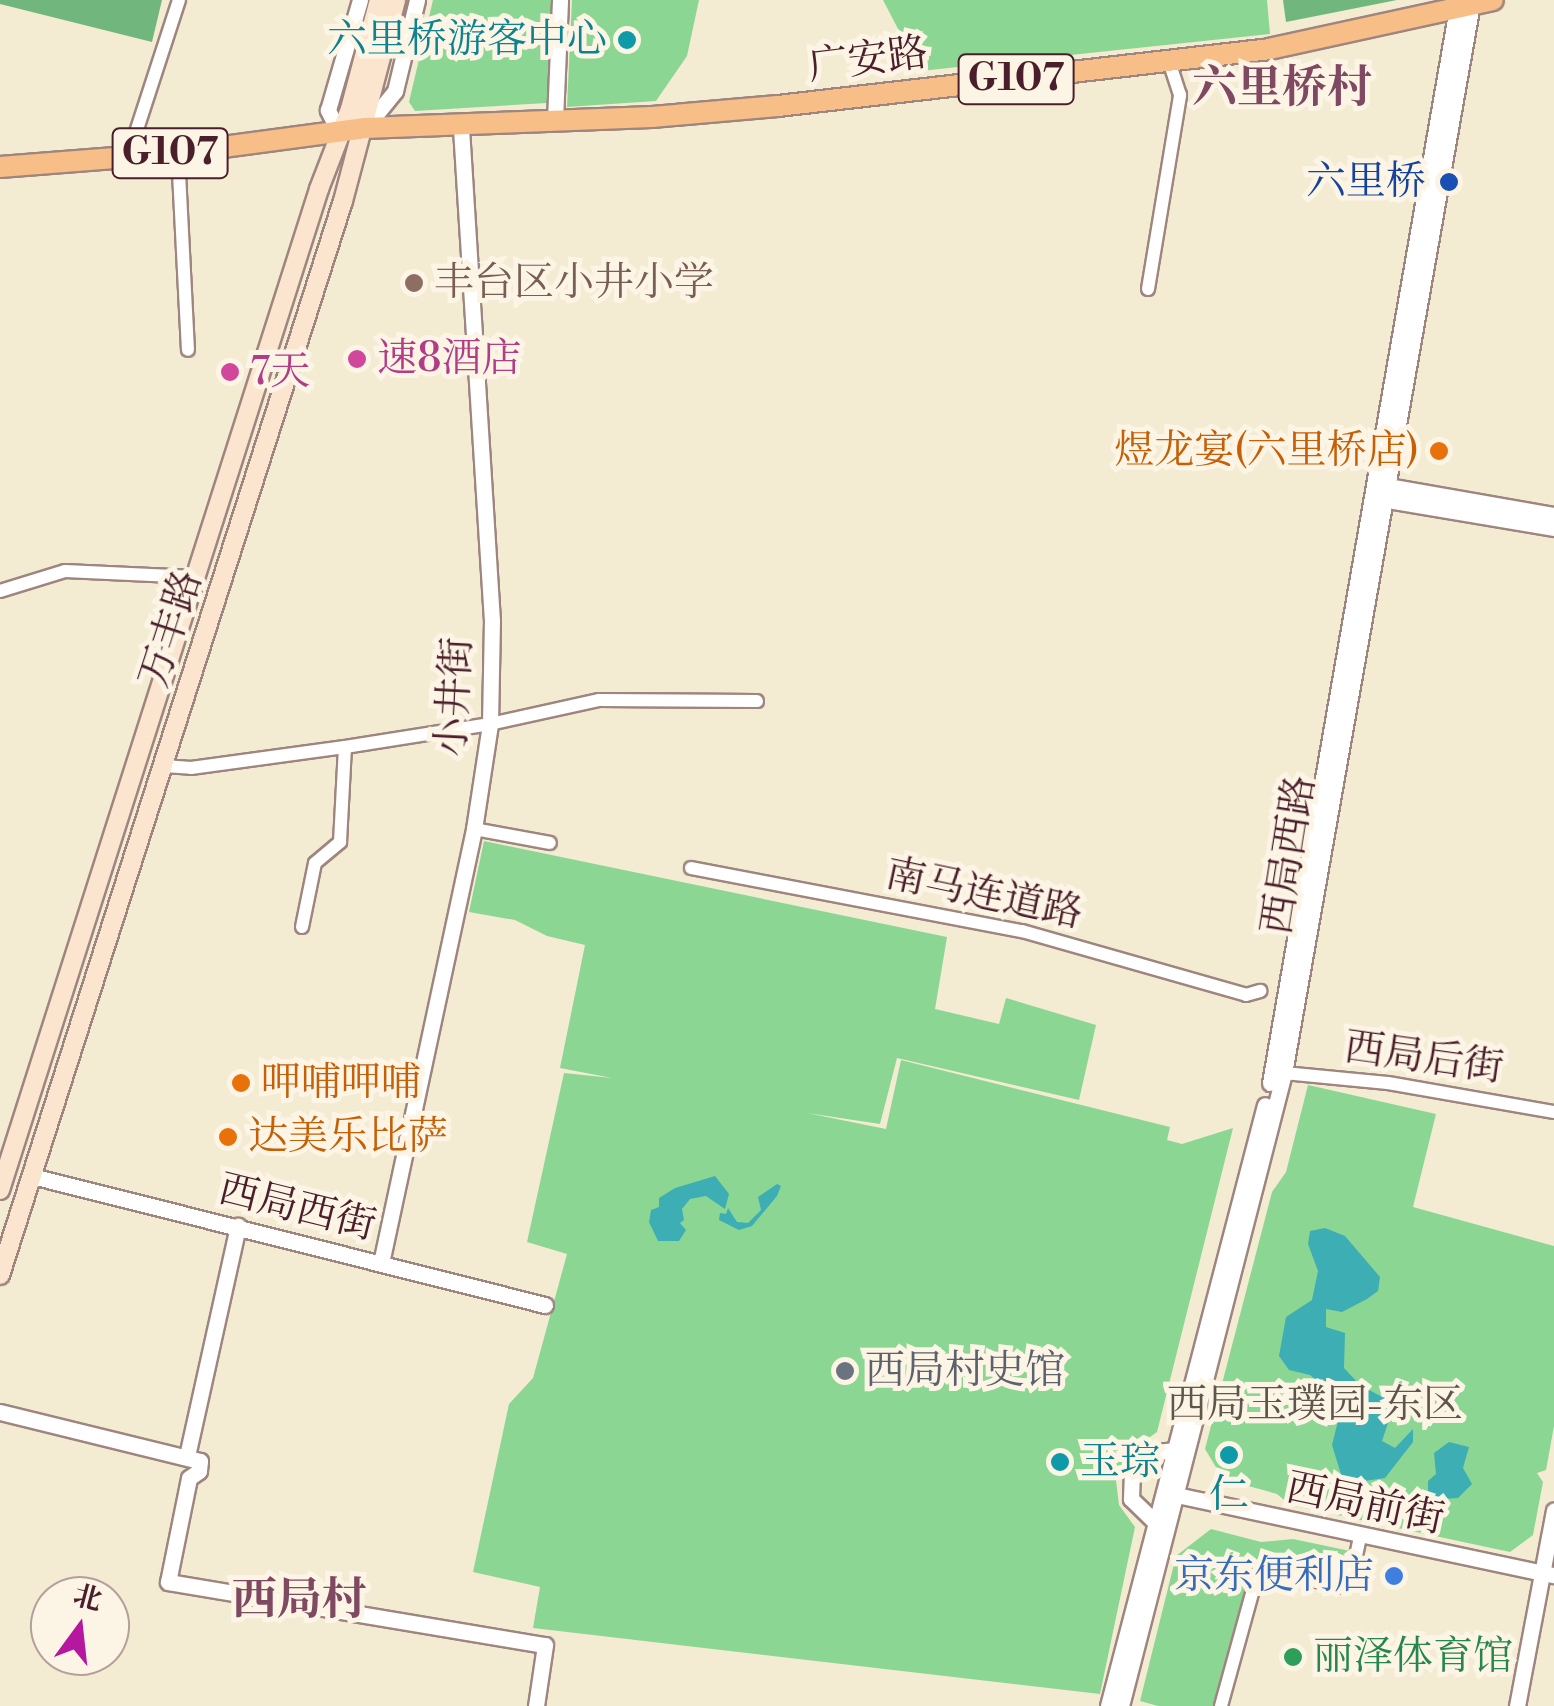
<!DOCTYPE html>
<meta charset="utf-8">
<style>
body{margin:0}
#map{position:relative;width:1554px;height:1706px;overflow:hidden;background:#f4ebd3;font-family:"Libre Bodoni","Noto Serif SC",serif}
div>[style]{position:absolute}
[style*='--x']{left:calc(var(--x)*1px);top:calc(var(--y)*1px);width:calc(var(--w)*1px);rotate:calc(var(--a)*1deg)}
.green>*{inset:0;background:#8cd693}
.forest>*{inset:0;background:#71b77d}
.water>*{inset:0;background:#3daeb4}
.roads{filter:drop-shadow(2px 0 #9f857f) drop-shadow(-2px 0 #9f857f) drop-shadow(0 2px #9f857f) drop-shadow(0 -2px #9f857f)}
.minor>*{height:12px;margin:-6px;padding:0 6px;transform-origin:6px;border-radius:6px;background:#fff}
.tertiary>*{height:15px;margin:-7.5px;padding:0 7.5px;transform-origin:7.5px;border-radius:7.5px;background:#fff}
.secondary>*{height:18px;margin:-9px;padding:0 9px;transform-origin:9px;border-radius:9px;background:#fce5cf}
.trunk>*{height:20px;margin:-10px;padding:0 10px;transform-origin:10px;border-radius:10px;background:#f7be87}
.dots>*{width:28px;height:28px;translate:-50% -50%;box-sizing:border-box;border:5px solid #fcf5e5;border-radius:50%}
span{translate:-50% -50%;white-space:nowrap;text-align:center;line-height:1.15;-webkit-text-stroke:10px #fcf5e5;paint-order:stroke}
.shield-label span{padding:2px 8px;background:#fcf5e5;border:2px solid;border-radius:8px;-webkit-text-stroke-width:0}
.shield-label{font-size:38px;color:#4a1f2b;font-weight:700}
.culture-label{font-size:40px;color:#0d838f}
.right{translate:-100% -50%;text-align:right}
.left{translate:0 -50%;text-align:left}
.street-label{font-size:40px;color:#4a1f2b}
.transit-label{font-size:40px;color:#164399}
.education-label{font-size:40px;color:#785e54}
.hotel-label{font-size:40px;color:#b23c85}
.food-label{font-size:40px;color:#c56008}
.worship-label{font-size:40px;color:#5b616d}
.park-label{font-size:40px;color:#5e564a}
.shop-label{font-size:40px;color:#366cbe}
.leisure-label{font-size:40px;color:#27864d}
.quarter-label{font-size:45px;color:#7e4961;font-weight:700}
.north{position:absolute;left:30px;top:1576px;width:100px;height:100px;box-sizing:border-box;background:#fcf5e5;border:2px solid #b59f9b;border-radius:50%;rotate:15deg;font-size:28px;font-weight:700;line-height:40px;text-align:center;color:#4a1f2b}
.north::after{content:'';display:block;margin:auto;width:35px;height:45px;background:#b5179e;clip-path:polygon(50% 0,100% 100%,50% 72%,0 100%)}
</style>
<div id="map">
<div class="green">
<div style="clip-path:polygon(433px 0,552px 0,547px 103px,415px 111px,409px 102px)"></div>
<div style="clip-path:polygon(572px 0,699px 0,687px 56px,656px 101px,567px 107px)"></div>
<div style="clip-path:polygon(883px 0,1267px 0,1270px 34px,920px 71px)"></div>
<div style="clip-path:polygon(484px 841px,947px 937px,935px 1009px,999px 1024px,1006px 998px,1096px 1025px,1079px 1100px,897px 1058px,880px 1124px,807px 1113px,886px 1129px,901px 1060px,1170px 1127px,1167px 1140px,1182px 1144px,1233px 1128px,1157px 1432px,1125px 1455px,1116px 1480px,1119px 1505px,1135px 1527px,1100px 1694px,533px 1628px,540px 1587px,473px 1572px,509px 1404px,533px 1378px,567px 1254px,527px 1242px,564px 1073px,612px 1078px,560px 1068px,585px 945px,547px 936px,515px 920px,469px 912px)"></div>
<div style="clip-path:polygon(1308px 1085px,1436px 1114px,1413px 1207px,1554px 1246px,1554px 1426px,1546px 1470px,1537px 1473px,1543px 1482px,1533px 1535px,1510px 1552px,1290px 1505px,1277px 1494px,1223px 1479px,1205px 1449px,1272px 1192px,1286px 1172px)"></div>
<div style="clip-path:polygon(1211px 1529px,1261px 1542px,1293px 1539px,1350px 1551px,1343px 1578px,1340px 1582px,1256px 1563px,1216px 1706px,1158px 1706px,1140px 1701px,1176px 1556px)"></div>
</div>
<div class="forest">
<div style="clip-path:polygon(0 0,162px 0,152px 42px,0 4px)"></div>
<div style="clip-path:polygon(1283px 0,1397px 0,1286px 22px)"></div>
</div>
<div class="water">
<div style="clip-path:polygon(715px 1176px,729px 1194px,725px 1209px,706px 1196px,690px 1199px,682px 1209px,684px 1220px,680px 1223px,686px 1230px,679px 1241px,658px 1241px,649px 1222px,651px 1210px,659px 1207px,659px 1198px,675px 1188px)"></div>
<div style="clip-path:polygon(777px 1184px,781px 1186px,777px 1196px,752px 1226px,739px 1230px,719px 1220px,720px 1213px,726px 1214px,728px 1208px,737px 1222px,748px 1223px,761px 1210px,758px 1197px)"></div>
<div style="clip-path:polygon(1325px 1228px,1345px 1236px,1380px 1277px,1378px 1291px,1367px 1299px,1342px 1312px,1326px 1309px,1326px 1327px,1345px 1333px,1344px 1368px,1360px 1385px,1384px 1398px,1392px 1411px,1382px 1441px,1395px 1448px,1413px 1429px,1413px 1442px,1385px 1478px,1344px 1484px,1332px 1445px,1340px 1413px,1332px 1394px,1310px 1375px,1289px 1370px,1279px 1356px,1286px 1317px,1312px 1300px,1318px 1271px,1308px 1244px,1310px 1231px)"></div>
<div style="clip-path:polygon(1449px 1442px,1469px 1447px,1463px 1468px,1472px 1484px,1458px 1498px,1428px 1500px,1428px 1481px,1436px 1474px,1434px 1453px)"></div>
</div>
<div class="roads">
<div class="minor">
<div style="--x:178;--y:153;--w:197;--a:87.1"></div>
<div style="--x:128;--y:157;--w:165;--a:-72"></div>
<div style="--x:1148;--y:289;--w:197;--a:-80.6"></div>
<div style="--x:1180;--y:95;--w:36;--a:-108"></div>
<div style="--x:0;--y:591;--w:68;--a:-17.1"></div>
<div style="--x:65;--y:571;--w:130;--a:2.6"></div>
<div style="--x:164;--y:766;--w:27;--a:4"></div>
<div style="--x:191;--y:768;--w:155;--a:-7.8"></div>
<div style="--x:345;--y:747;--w:147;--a:-9"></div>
<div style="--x:490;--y:724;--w:112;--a:-12.4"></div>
<div style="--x:599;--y:700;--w:158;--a:0.4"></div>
<div style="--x:474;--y:829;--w:77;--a:10.4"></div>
<div style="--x:691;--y:868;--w:337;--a:10.8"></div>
<div style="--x:1022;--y:931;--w:233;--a:15.9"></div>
<div style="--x:1246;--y:995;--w:15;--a:-16"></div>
<div style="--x:302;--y:927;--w:65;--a:-78.5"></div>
<div style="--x:315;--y:863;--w:33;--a:-40"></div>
<div style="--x:340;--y:842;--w:95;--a:-87"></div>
<div style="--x:1284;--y:1073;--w:104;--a:5.5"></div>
<div style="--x:1388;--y:1083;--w:169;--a:9.9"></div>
<div style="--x:1221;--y:1706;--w:143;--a:-74.6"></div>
<div style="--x:1259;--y:1568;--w:86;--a:12.7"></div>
<div style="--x:1343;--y:1587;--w:11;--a:-45"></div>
<div style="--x:1351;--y:1579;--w:43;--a:-77.9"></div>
</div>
<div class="tertiary">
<div style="--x:555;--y:120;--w:120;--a:-87.6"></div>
<div style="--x:365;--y:128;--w:48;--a:-51"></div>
<div style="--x:395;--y:91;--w:94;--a:-76.4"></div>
<div style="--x:339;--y:132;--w:25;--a:-117"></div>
<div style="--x:328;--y:110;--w:115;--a:-73.8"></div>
<div style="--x:1376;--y:484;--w:181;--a:9.9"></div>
<div style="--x:1376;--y:498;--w:181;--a:9.6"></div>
<div style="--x:1270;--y:1083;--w:1091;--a:-80.13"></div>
<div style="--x:32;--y:1176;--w:529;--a:14.12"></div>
<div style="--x:381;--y:1263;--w:444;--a:-77.9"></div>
<div style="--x:474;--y:829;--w:106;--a:-81.3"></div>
<div style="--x:490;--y:724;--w:103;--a:-88.9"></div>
<div style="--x:492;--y:621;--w:497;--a:-93.6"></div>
<div style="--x:0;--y:1412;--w:206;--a:13.8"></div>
<div style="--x:200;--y:1461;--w:10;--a:96"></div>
<div style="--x:199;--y:1471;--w:12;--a:145"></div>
<div style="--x:189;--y:1478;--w:106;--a:101.4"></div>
<div style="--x:168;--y:1582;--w:382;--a:9.5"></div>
<div style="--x:545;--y:1645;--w:62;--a:98.4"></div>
<div style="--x:187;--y:1456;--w:236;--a:-77.5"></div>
<div style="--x:1167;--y:1493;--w:396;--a:12"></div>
<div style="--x:1156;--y:1523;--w:35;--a:-136"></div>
<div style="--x:1131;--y:1499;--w:27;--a:-88"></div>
<div style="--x:1132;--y:1472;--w:25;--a:-48"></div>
<div style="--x:1149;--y:1453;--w:26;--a:-7"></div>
<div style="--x:1108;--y:1706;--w:621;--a:-75.36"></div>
<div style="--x:1121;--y:1706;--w:654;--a:-75.56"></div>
<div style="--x:1284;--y:1073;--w:1085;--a:-80.03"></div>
<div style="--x:1517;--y:1706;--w:199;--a:-79.3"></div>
</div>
<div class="secondary">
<div style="--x:0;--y:1190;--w:1051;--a:-72.32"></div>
<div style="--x:319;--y:189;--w:86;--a:-68.8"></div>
<div style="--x:350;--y:109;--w:113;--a:-75.1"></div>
<div style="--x:0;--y:1275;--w:1127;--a:-72.29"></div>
<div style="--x:343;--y:201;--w:208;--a:-75.2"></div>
</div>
<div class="trunk">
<div style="--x:0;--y:167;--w:179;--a:-4.5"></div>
<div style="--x:178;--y:153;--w:189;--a:-7.6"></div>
<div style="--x:365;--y:128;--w:287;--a:-2.2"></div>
<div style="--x:652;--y:117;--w:126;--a:-5"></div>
<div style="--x:778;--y:106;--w:494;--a:-6.6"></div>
<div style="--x:1269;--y:49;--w:229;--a:-12.3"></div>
</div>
</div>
<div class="dots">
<div style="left:627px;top:40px;background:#0f9aa8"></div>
<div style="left:1449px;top:182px;background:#1a4fb4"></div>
<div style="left:414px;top:283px;background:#8d6e63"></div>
<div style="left:357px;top:359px;background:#d1479c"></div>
<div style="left:230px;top:372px;background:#d1479c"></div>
<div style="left:1439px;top:451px;background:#e8710a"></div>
<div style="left:241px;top:1083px;background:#e8710a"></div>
<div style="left:228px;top:1137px;background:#e8710a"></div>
<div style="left:845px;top:1371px;background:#6b7280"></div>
<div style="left:1229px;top:1455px;background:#0f9aa8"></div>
<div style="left:1060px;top:1462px;background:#0f9aa8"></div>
<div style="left:1394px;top:1576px;background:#3f7fe0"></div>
<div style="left:1293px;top:1657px;background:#2e9e5b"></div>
</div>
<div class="shield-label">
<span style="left:1016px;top:79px">G107</span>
<span style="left:170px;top:153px">G107</span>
</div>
<div class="culture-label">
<span class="right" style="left:607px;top:40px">六里桥游客中心</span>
<span class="left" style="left:1080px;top:1462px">玉琮</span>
<span style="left:1229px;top:1495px">仁</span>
</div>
<div class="street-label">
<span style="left:868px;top:60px;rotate:-7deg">广安路</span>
<span style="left:171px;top:629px;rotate:-72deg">万丰路</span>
<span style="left:455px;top:697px;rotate:-87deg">小井街</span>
<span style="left:1289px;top:855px;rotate:-81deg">西局西路</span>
<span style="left:984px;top:894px;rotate:12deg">南马连道路</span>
<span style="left:1424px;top:1058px;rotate:8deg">西局后街</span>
<span style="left:297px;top:1208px;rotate:14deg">西局西街</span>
<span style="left:1365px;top:1504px;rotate:12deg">西局前街</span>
</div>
<div class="transit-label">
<span class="right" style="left:1426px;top:182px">六里桥</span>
</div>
<div class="education-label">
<span class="left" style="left:434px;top:283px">丰台区小井小学</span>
</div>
<div class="hotel-label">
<span class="left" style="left:377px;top:359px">速8酒店</span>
<span class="left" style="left:250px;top:372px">7天</span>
</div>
<div class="food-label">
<span class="right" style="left:1419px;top:451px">煜龙宴(六里桥店)</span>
<span class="left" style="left:261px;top:1083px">呷哺呷哺</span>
<span class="left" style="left:248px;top:1137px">达美乐比萨</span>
</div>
<div class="worship-label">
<span class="left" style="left:865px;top:1371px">西局村史馆</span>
</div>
<div class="park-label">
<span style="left:1315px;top:1405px">西局玉璞园-东区</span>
</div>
<div class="shop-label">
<span class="right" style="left:1374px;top:1576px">京东便利店</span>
</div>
<div class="leisure-label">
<span class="left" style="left:1313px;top:1657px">丽泽体育馆</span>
</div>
<div class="quarter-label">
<span style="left:1282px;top:89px">六里桥村</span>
<span style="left:299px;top:1601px">西局村</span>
</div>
<div class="north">北</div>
</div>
